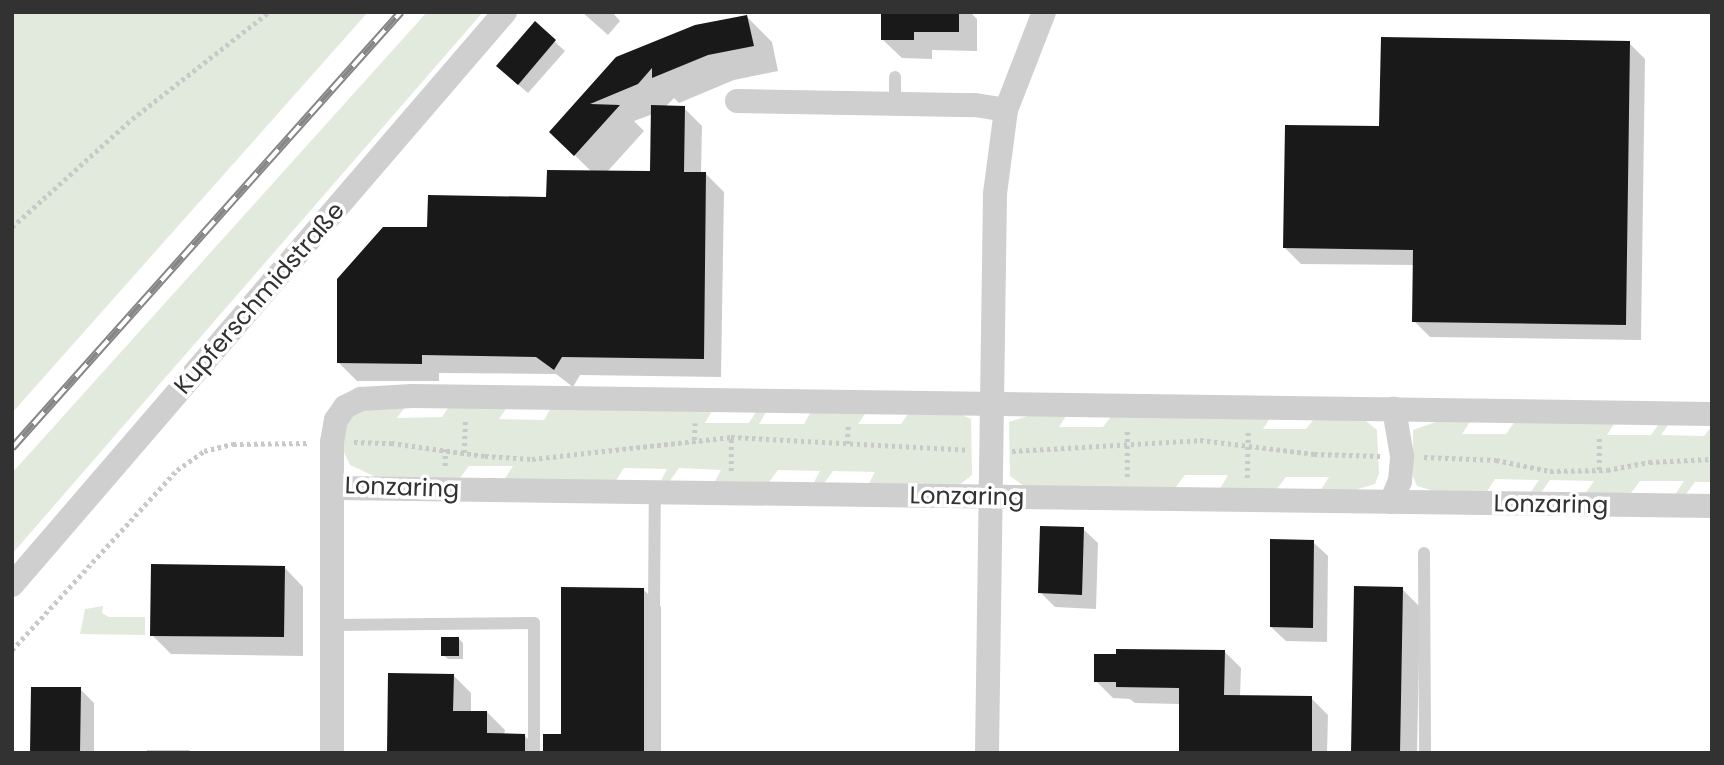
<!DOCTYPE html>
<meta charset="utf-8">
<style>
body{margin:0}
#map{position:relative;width:1724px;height:765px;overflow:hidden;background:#fff;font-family:Poppins,sans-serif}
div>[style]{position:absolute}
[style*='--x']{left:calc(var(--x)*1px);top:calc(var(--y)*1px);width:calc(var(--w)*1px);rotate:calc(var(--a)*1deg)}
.green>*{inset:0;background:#e2eade}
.shadow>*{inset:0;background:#0003}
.building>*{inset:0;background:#191919}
.path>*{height:4.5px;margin-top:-2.25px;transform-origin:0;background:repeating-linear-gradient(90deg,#c9c9c9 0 3.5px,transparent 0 7px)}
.lane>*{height:12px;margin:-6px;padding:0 6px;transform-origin:6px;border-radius:6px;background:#cfcfcf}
.street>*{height:24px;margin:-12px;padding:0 12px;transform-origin:12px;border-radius:12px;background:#cfcfcf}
.rail>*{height:8px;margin-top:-4px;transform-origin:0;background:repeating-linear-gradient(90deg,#fff 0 16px,#878787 0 32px);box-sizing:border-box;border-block:2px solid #878787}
span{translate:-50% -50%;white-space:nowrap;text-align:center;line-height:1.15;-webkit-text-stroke:7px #fff;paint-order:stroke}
.street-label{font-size:24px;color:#323232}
.frame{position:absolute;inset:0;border:14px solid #323232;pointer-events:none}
</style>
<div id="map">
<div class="green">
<div style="clip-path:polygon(12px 12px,368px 12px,12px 413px)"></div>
<div style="clip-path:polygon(427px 12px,483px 12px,12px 554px,12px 473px)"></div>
<div style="clip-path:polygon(452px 402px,510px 403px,499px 419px,544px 420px,553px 404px,715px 406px,705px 423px,749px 423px,759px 407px,769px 407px,759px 424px,804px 424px,813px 408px,869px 408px,858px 424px,901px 424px,912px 408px,957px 413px,971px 419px,972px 475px,958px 486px,867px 487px,875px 472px,833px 471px,821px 487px,812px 486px,820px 471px,778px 470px,766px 486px,713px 485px,721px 470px,679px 468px,667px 485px,659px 485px,667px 469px,624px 468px,613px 485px,502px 483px,513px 466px,469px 466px,457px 482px,380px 479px,350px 465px,342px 448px,346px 423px,366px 405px,408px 403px,397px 418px,442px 417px)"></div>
<div style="clip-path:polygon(1070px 410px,1059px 427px,1103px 427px,1115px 411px,1274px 412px,1263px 429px,1306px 429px,1319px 413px,1366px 421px,1377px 430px,1379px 474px,1375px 484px,1341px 494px,1318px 494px,1329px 477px,1286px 477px,1273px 494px,1218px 492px,1228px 475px,1185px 475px,1173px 491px,1024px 486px,1010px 476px,1009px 422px,1038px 413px)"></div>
<div style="clip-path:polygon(1473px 417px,1462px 434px,1506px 434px,1518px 417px,1618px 418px,1607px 435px,1651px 435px,1663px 418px,1672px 419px,1661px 435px,1704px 436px,1712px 426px,1712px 482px,1695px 482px,1683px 498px,1673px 498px,1684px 481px,1640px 481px,1628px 497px,1583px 497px,1594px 481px,1550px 480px,1538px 497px,1528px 496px,1539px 480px,1495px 479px,1484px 496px,1444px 494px,1417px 486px,1413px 477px,1413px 430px,1444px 419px)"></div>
<div style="clip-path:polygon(103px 606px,102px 613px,109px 617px,145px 617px,145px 635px,80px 634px,85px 609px)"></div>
</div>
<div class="shadow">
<div style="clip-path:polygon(582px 12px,612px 12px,620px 21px,608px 35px)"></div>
<div style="clip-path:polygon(883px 12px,970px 12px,977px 19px,977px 51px,932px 50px,932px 59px,902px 58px,883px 40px)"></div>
<div style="clip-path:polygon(evenodd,747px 17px,772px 42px,778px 71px,734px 80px,679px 103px,674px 98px,665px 107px,684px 108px,702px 126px,701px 174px,706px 174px,724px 192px,721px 377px,580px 375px,573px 387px,556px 374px,439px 373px,439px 381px,357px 381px,338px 362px,429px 229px,548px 199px,592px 172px,551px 132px,617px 58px,747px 17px,653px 114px,652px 173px,607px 172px,644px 131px,634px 121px,653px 114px)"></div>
<div style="clip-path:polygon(535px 24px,565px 51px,528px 93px,508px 76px)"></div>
<div style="clip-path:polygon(1629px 43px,1645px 59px,1641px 340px,1430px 337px,1414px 321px,1415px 265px,1301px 264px,1285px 248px)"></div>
<div style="clip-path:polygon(1083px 529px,1098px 543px,1096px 609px,1055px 607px,1040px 592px)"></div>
<div style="clip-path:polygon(1313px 542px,1328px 556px,1327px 642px,1286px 641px,1271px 627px)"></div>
<div style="clip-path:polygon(285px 568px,303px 587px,303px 656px,171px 654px,152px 635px)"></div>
<div style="clip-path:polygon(643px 589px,661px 607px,661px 753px,544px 753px,562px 736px)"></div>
<div style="clip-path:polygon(1402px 589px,1420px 607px,1417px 753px,1352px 753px)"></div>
<div style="clip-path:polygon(459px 639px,463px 643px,463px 659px,448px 659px,443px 655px)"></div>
<div style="clip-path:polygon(1224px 651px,1241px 668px,1240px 697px,1311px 698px,1328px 715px,1327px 753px,1180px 753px,1181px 704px,1135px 703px,1130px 699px,1113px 698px,1096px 681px)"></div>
<div style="clip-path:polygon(453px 675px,471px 693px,471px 712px,487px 712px,505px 730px,504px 735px,525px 736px,542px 753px,389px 753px)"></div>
<div style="clip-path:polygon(80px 689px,94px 703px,94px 753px,32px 753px)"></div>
<div style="clip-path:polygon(147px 750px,189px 750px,192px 753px,147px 753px)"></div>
</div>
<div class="building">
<div style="clip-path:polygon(881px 12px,959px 12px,959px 32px,914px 32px,914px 40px,881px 40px)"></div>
<div style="clip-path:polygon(747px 15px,754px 46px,708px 55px,652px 78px,652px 68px,638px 84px,590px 104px,620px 105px,574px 156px,549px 132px,616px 57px,695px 25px)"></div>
<div style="clip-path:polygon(535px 21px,556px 40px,518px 85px,496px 66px)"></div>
<div style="clip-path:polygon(1381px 37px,1630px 41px,1626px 325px,1412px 322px,1413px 250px,1283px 248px,1285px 125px,1379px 126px)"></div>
<div style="clip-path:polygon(651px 105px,685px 106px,684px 172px,706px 172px,704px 359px,562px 357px,554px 370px,536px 357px,422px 355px,422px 364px,337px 363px,337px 279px,383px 227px,427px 227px,428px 195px,546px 197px,547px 170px,650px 171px)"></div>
<div style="clip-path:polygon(1040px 526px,1084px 527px,1082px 595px,1038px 593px)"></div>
<div style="clip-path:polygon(1270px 539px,1314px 540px,1313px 628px,1270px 627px)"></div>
<div style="clip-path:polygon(151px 564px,285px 566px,284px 637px,150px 636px)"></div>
<div style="clip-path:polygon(1354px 586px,1403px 587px,1400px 753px,1351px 753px)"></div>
<div style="clip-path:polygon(561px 587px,644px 588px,644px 753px,543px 753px,543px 734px,561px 734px)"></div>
<div style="clip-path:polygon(441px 637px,459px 637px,459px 656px,441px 656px)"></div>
<div style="clip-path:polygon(1116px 649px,1225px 650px,1224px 695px,1312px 696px,1312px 753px,1179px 753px,1179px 688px,1116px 687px,1116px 682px,1094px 682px,1094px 654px,1116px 654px)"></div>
<div style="clip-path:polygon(388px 673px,454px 674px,453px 711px,487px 711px,487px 733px,525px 734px,525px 753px,387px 753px)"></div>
<div style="clip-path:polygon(31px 687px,81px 687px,80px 753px,30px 753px)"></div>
</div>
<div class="path">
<div style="--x:12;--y:227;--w:161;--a:-42"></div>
<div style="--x:132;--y:119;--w:174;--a:-38"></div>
<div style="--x:694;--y:440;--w:17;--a:-87"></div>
<div style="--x:354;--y:442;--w:37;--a:2"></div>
<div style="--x:391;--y:443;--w:95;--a:7.9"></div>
<div style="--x:485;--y:456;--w:47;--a:3.7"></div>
<div style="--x:532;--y:459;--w:200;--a:-6.3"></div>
<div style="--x:731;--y:437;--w:238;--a:3.1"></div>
<div style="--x:847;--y:444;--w:20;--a:-87"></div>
<div style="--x:1012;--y:451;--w:188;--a:-3.3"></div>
<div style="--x:1200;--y:440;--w:115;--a:7"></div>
<div style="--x:1314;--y:454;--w:66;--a:1.7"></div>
<div style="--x:464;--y:453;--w:35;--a:-88"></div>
<div style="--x:1424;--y:457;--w:72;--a:2.4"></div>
<div style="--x:1496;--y:460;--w:55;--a:11.5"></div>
<div style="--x:1550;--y:471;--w:57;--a:-1"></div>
<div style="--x:1607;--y:470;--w:43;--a:-10.8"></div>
<div style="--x:1649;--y:462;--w:63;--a:-2.7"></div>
<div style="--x:445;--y:466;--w:17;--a:-90"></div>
<div style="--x:1599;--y:470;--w:34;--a:-90"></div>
<div style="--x:731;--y:471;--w:34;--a:-90"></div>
<div style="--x:1127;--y:477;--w:48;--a:-90"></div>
<div style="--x:1247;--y:478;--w:47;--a:-88.8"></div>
<div style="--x:12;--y:650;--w:244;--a:-47.5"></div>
<div style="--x:177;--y:470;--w:33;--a:-35"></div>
<div style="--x:204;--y:451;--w:30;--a:-14"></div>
<div style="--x:233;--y:444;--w:77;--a:-0.7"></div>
</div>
<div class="lane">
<div style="--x:895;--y:104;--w:27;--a:-90"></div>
<div style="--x:1424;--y:553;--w:200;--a:89.7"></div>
<div style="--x:333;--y:625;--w:201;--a:-0.6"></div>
<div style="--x:534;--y:623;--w:130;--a:90"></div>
<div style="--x:653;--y:753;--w:261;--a:-89.6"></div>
</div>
<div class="street">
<div style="--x:737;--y:101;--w:238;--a:1"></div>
<div style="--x:975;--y:105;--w:31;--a:9"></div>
<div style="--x:1006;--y:110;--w:85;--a:97.5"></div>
<div style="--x:995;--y:194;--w:559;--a:90.82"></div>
<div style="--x:1006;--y:110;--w:105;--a:-68.8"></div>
<div style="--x:334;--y:488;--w:1378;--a:0.75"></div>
<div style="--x:1391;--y:502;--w:23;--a:-67"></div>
<div style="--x:1400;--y:481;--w:25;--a:-85"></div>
<div style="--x:1402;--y:456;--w:48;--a:-99.7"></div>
<div style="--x:12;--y:585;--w:756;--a:-49.29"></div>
<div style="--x:332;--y:753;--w:311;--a:-90"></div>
<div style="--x:332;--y:442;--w:22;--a:-80"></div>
<div style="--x:336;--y:420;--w:16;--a:-55"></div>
<div style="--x:345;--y:407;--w:18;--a:-27"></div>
<div style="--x:361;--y:399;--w:51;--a:-3.4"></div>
<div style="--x:412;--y:396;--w:1300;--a:0.79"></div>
</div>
<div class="rail">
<div style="--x:12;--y:448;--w:584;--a:-48.26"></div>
</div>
<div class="street-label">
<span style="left:259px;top:298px;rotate:-49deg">Kupferschmidstraße</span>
<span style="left:402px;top:487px;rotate:2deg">Lonzaring</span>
<span style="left:967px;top:496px;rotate:1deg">Lonzaring</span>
<span style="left:1551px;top:504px;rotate:1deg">Lonzaring</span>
</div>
<div class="frame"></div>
</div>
